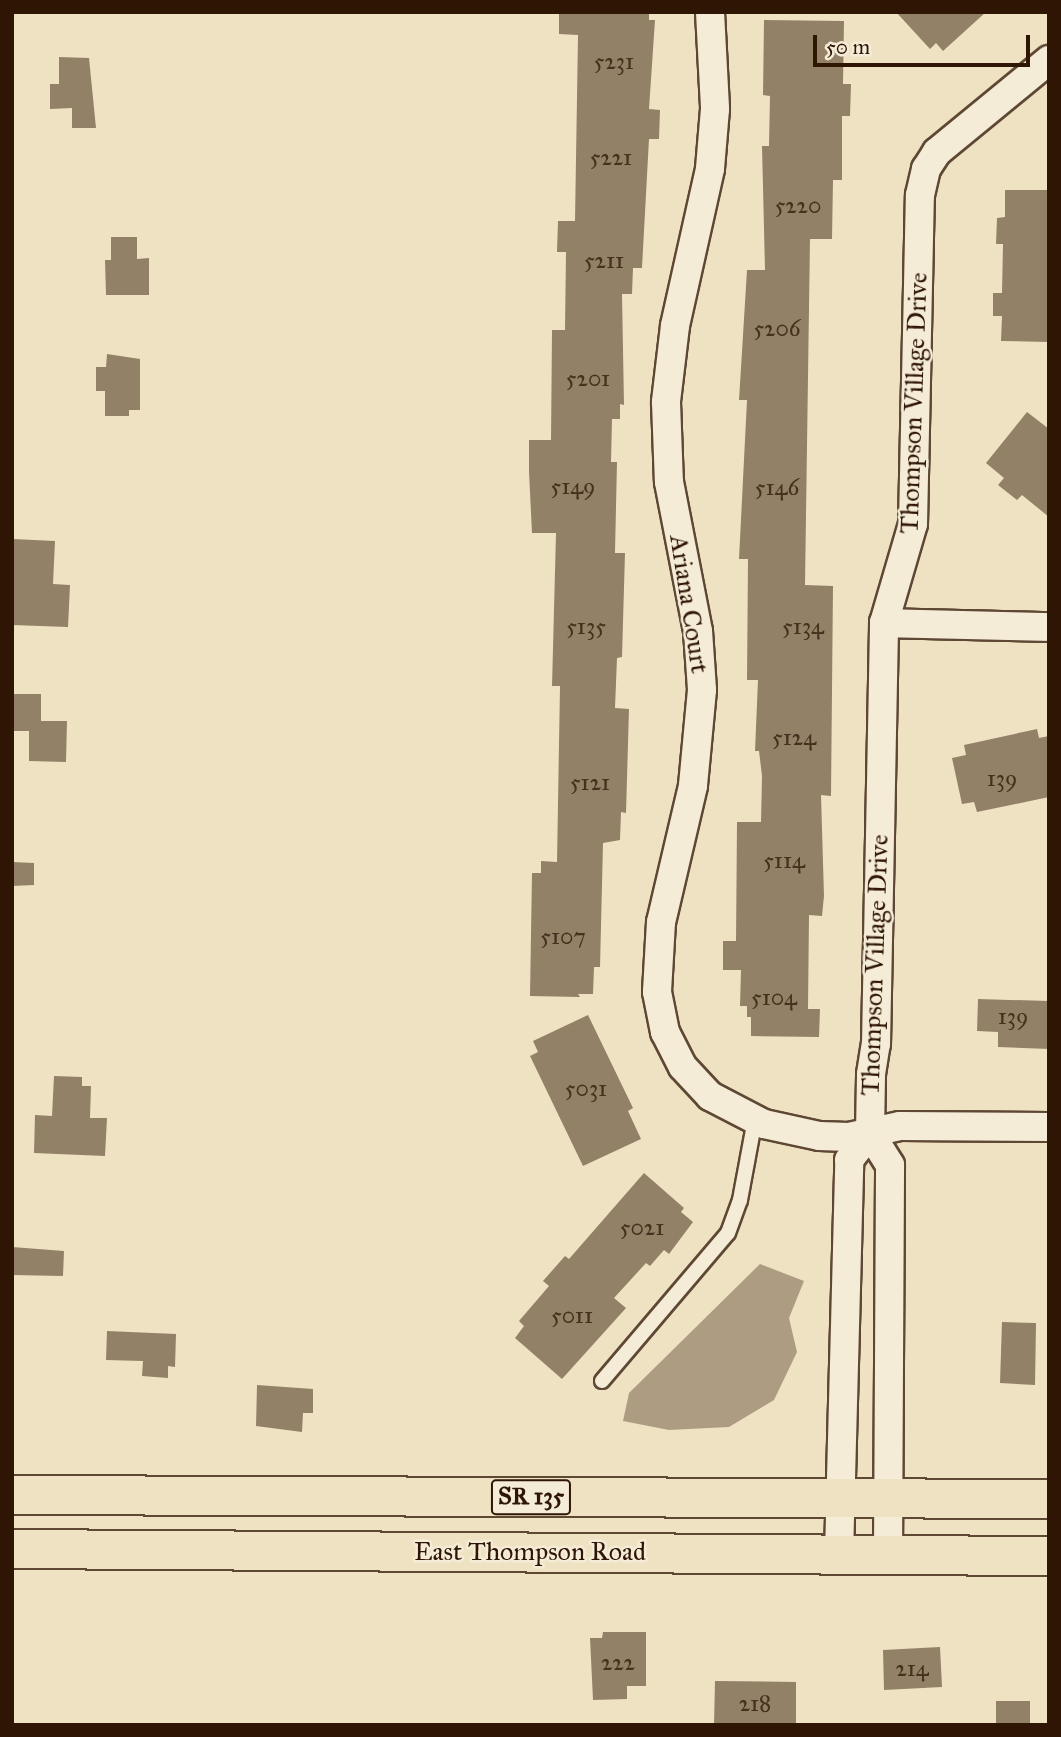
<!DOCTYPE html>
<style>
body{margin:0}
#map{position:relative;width:1061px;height:1737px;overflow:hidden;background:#efe2c3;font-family:"IM FELL Great Primer",serif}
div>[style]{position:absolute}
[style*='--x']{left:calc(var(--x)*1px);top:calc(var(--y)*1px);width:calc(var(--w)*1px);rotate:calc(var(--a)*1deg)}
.water>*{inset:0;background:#ad9c82}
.building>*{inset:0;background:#928067}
.roads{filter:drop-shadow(2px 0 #5e4834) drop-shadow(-2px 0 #5e4834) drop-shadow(0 2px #5e4834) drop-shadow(0 -2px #5e4834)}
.lane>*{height:14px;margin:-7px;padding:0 7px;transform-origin:7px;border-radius:7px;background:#f5ecd8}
.street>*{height:28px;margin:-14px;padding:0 14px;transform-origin:14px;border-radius:14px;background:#f5ecd8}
.primary>*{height:38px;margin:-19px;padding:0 19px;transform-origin:19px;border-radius:19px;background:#efe2c3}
span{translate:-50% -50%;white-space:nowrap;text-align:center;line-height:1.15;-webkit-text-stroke:5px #f5ecd8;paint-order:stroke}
.number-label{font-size:23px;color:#47301d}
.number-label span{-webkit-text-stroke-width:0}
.shield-label span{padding:2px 5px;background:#f5ecd8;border:2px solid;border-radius:5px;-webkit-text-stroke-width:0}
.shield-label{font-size:24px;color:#2e1504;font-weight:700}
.street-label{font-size:26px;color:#2e1504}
.frame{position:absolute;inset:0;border:14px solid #2e1504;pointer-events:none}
.scale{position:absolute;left:813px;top:35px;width:217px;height:32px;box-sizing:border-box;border:4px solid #2e1504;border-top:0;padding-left:9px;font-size:21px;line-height:24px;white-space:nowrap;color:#2e1504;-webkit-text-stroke:5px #f5ecd8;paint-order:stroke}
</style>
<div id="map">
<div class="water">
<div style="clip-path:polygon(760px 1264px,804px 1281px,789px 1318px,797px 1352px,774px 1400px,729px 1427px,669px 1430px,623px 1421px,629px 1393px)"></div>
</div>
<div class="building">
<div style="clip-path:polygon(559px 12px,649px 12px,649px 20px,655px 20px,649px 109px,660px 110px,659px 139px,649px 139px,642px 268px,633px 268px,632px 294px,622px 294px,624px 405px,620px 404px,620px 419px,612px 419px,611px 462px,617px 462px,615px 553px,625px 553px,622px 657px,617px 658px,615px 708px,629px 709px,626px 813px,621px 812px,620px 840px,603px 843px,600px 967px,594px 967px,593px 994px,578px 994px,580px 997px,530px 996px,532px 873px,541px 873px,541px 861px,557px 862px,560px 686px,552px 686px,556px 533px,532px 533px,529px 472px,529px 440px,551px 440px,552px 330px,565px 330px,566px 252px,557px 252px,558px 221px,575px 221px,578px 35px,559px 34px)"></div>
<div style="clip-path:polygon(896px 12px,986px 12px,943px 51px,936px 43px,930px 49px)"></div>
<div style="clip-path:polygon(764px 20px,844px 21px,843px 84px,851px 84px,850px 116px,842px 116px,842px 180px,833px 180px,832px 239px,810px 239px,805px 585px,833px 586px,831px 796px,821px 795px,824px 896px,822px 916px,809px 915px,808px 1009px,820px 1009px,819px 1037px,751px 1036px,751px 1017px,747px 1017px,747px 1006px,740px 1006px,741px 970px,723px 970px,723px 941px,736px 941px,737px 822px,761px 822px,762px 776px,759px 751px,755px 751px,758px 680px,747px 680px,748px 559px,739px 559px,747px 400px,739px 400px,747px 270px,765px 270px,762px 146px,769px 146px,770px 96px,763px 95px)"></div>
<div style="clip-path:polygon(59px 57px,89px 58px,96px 128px,72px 128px,72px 108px,50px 109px,50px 84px,59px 84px)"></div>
<div style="clip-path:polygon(1005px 190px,1049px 190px,1049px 342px,1001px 341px,1002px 316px,993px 316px,993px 293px,1002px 293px,1003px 244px,996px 244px,997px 218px,1005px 217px)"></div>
<div style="clip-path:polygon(111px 237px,137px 237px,137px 259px,149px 258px,149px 295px,106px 295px,105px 260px,111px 260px)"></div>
<div style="clip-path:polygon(107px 354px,140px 359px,140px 410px,129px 410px,129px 416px,105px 416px,105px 391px,96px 391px,96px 367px,106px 367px)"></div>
<div style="clip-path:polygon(1027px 412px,1049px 429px,1049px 517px,1022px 495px,1017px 500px,998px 485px,1004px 478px,986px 463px)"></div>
<div style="clip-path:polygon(13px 539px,55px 541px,53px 584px,70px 585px,68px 627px,12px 625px)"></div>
<div style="clip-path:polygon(12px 694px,41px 694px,41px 721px,67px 721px,66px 762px,29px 761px,29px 731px,12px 731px)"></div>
<div style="clip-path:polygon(1037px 729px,1039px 738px,1049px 736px,1049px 797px,977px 812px,974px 802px,962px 804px,952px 758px,966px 755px,964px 745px)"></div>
<div style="clip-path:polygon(12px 862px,34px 863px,34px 885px,12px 886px)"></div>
<div style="clip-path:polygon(978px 999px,1049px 1001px,1049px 1049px,998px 1047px,998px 1032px,977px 1031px)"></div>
<div style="clip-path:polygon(588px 1015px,633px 1108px,628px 1111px,641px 1139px,583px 1166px,530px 1056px,538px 1052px,533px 1041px)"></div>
<div style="clip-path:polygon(54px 1076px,82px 1077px,82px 1086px,91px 1086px,90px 1118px,107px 1118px,105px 1156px,34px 1153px,35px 1115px,52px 1116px)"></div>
<div style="clip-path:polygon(644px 1173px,684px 1208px,681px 1212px,693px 1222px,669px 1254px,664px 1250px,650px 1266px,646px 1263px,614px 1298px,626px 1308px,562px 1379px,515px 1338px,524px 1326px,519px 1321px,549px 1286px,543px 1281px,565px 1256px,569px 1259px)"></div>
<div style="clip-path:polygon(12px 1247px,64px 1251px,63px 1276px,12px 1275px)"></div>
<div style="clip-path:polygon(1002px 1322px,1036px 1323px,1035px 1385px,1000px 1383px)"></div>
<div style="clip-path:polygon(107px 1331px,176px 1334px,175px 1367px,168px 1366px,168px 1378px,142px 1376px,143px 1361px,106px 1360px)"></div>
<div style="clip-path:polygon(257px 1385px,313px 1389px,313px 1413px,303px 1413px,302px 1432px,256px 1426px)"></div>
<div style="clip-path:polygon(603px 1632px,646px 1632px,646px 1686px,627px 1686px,627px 1699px,593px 1700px,590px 1638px,602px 1638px)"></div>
<div style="clip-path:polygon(940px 1647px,942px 1687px,884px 1690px,883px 1650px)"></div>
<div style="clip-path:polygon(715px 1681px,796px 1682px,796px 1725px,714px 1725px)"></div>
<div style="clip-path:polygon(996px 1701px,1030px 1701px,1030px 1725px,996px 1725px)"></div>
</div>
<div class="roads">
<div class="lane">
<div style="--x:602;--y:1381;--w:194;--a:-49.6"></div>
<div style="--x:728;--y:1233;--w:35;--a:-70"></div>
<div style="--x:740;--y:1200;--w:82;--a:-79.5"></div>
</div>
<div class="street">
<div style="--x:710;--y:12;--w:97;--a:87"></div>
<div style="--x:715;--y:109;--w:60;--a:94.8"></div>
<div style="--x:710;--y:169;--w:161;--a:102.6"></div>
<div style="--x:675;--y:326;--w:77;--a:96.8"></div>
<div style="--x:666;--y:402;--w:80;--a:87.9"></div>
<div style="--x:669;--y:482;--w:152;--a:79"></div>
<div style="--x:698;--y:631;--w:59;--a:86.1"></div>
<div style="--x:702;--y:690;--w:96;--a:95.4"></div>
<div style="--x:693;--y:786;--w:140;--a:103.2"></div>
<div style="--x:661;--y:922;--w:70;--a:93.3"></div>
<div style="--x:657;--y:992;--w:41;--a:78.7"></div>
<div style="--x:665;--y:1032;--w:39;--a:63"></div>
<div style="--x:683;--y:1067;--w:40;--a:47"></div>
<div style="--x:710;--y:1096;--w:61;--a:27.4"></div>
<div style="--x:764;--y:1124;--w:56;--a:12.3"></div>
<div style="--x:819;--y:1136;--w:30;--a:2"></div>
<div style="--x:849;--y:1137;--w:52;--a:-12.2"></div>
<div style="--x:900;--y:1126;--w:149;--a:0.4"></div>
<div style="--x:884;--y:623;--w:165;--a:1.4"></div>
<div style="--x:839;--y:1555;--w:395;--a:-88.5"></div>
<div style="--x:849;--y:1160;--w:34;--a:-52"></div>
<div style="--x:888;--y:1555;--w:390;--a:-89.7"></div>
<div style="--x:890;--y:1165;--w:38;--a:-122"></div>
<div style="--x:870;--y:1133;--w:59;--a:-89"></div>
<div style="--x:871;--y:1074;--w:30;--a:-81"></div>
<div style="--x:876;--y:1044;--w:421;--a:-88.9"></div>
<div style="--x:884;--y:623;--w:103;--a:-73.7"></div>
<div style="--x:913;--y:524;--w:329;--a:-88.8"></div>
<div style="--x:920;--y:195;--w:27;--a:-77"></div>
<div style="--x:926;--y:169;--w:20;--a:-57"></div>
<div style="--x:937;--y:152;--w:145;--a:-39.4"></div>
</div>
<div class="primary">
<div style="--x:12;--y:1495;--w:1037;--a:0.22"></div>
<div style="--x:12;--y:1549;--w:1037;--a:0.39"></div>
</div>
</div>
<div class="number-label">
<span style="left:614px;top:61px">5231</span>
<span style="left:611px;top:157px">5221</span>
<span style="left:798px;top:205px">5220</span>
<span style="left:604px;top:260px">5211</span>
<span style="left:777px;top:328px">5206</span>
<span style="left:588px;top:378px">5201</span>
<span style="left:573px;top:486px">5149</span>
<span style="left:777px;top:487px">5146</span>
<span style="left:586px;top:626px">5135</span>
<span style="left:803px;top:626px">5134</span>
<span style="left:794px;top:737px">5124</span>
<span style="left:1002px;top:778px">139</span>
<span style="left:590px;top:782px">5121</span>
<span style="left:784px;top:860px">5114</span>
<span style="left:563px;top:936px">5107</span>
<span style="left:774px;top:997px">5104</span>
<span style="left:1013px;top:1016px">139</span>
<span style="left:586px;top:1088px">5031</span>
<span style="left:642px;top:1227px">5021</span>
<span style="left:572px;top:1315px">5011</span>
<span style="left:618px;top:1662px">222</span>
<span style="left:912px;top:1668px">214</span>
<span style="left:755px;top:1703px">218</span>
</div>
<div class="shield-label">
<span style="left:531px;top:1497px">SR 135</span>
</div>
<div class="street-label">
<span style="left:914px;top:403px;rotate:-88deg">Thompson Village Drive</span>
<span style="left:689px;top:604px;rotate:81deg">Ariana Court</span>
<span style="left:875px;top:965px;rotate:-88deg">Thompson Village Drive</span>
<span style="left:530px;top:1552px">East Thompson Road</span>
</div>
<div class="frame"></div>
<div class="scale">50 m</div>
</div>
